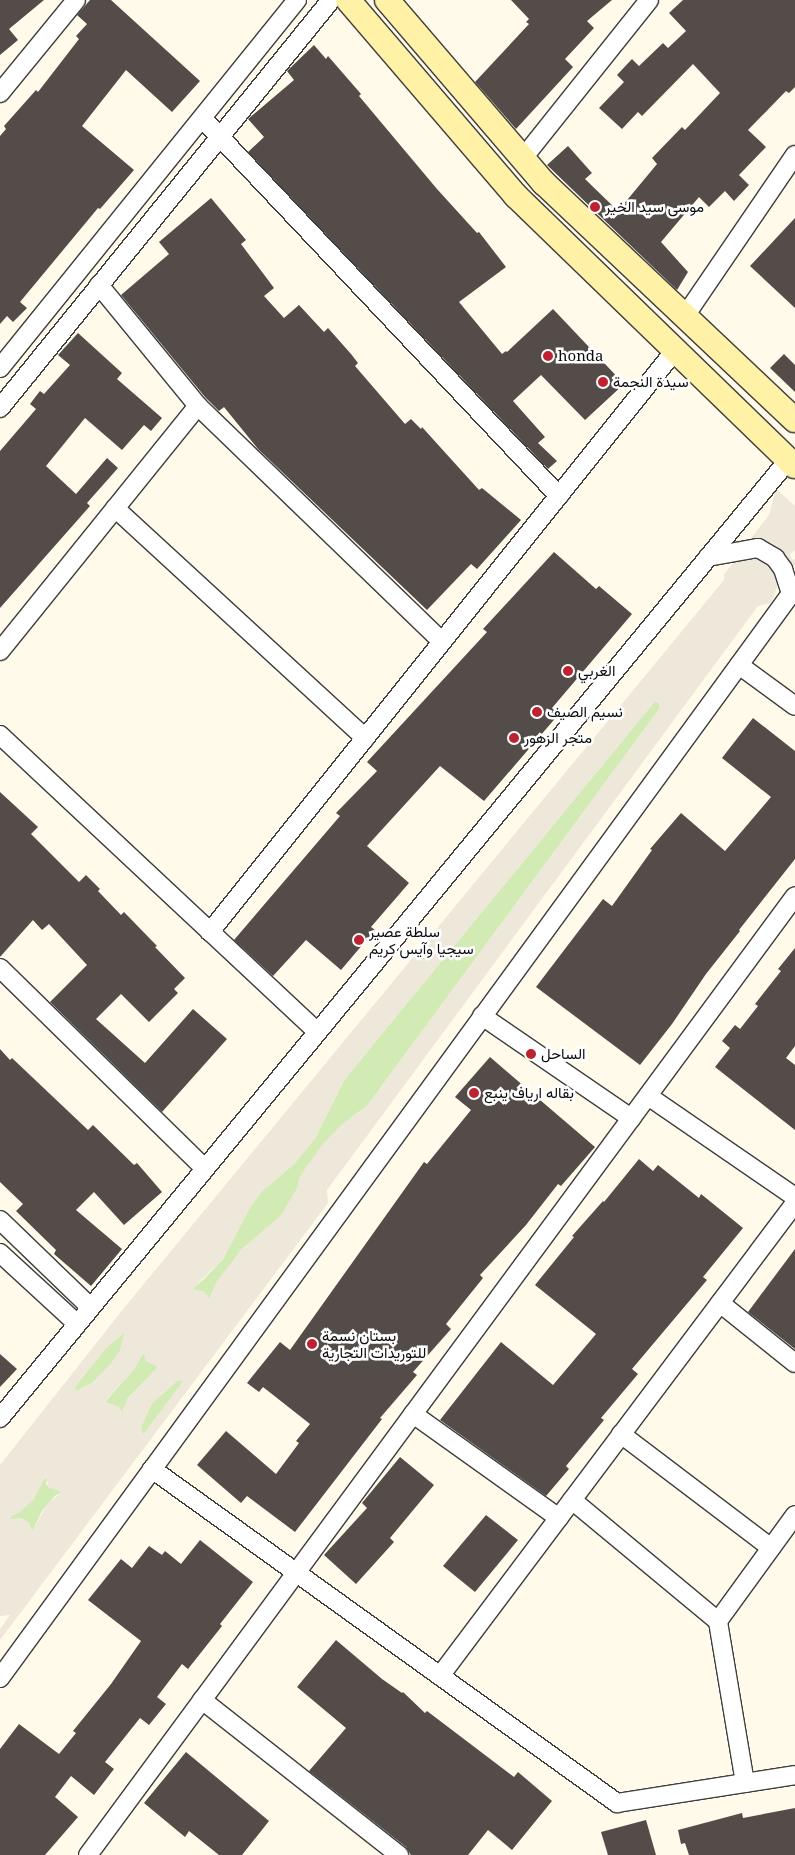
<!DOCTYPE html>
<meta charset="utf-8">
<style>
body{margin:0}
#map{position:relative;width:795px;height:1855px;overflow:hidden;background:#fffaea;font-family:"Noto Serif",Vazirmatn,serif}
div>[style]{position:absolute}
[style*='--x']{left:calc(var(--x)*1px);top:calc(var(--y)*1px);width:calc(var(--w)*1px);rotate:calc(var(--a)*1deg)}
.green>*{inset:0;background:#d2eab3}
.plaza>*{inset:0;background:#eee8da}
.building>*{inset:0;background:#544c48}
.roads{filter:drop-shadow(1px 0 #3e3e3e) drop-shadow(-1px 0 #3e3e3e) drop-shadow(0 1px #3e3e3e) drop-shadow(0 -1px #3e3e3e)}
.street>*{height:18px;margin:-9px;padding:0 9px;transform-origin:9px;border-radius:9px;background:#fff}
.secondary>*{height:24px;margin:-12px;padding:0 12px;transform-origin:12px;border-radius:12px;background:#fff1a5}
.dots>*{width:14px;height:14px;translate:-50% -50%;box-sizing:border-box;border:2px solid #fff;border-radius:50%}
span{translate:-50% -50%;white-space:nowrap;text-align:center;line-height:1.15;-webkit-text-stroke:5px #fff;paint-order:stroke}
.poi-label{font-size:15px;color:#0b0b0b}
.left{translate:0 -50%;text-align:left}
</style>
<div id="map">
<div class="green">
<div style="clip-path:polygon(655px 701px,659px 703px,660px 708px,367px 1106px,353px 1116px,307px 1166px,300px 1178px,297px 1189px,281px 1216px,241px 1250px,213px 1290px,209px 1300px,204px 1292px,192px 1289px,204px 1279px,223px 1259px,249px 1209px,261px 1192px,294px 1164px,316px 1137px,344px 1080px)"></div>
<div style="clip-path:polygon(125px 1332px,120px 1351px,111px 1364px,92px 1383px,74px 1392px,77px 1384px,106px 1348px)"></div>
<div style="clip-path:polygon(143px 1353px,158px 1367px,128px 1398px,122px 1414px,119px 1407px,105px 1402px,135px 1368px)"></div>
<div style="clip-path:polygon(178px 1380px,184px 1381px,143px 1435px,141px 1427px,152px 1403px)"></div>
<div style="clip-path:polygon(44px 1479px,47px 1479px,46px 1484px,49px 1487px,62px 1492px,55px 1496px,42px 1511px,32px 1532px,29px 1523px,21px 1518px,10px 1520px,11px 1516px,33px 1500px)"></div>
</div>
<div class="plaza">
<div style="clip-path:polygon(776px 489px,795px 506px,795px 550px,790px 554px,792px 560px,795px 559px,795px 566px,790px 573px,782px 555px,775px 547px,751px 538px,769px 515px)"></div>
<div style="clip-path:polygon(evenodd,755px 553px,777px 570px,778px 584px,771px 603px,758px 606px,327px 1190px,328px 1203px,0 1640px,0 1629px,10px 1615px,0 1616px,0 1465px,124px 1308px,724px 580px,724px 574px,739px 556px,755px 553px,655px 701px,659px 703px,660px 708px,367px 1106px,342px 1124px,322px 1145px,299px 1178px,297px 1189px,281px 1215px,241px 1250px,217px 1281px,209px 1299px,204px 1292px,192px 1289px,223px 1259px,249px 1209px,261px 1192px,294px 1164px,316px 1137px,344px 1080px,655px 701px,755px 553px,124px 1333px,120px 1351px,111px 1364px,92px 1383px,75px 1391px,77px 1384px,106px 1348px,124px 1333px,755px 553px,143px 1353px,146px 1361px,158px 1367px,128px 1398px,121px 1413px,119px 1407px,105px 1402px,107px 1399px,135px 1368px,143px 1353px,755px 553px,178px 1380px,183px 1381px,143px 1435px,141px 1427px,152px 1403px,178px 1380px,755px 553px,44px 1479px,47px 1479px,48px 1487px,62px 1492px,47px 1504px,32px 1532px,29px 1523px,21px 1518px,11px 1520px,11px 1516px,19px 1513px,33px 1500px,44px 1479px)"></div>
</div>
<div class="building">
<div style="clip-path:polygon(0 0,44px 0,9px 29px,18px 40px,0 55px)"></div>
<div style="clip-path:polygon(90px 0,111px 0,200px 81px,172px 112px,126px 70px,82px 126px,134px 170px,100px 209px,98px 208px,20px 302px,27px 308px,13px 322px,7px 316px,0 324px,0 136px,6px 129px,4px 126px,36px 90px,38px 92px,79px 39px,76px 36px,87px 24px,77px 15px)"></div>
<div style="clip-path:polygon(511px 0,612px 0,587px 21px,594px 28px,565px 59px,573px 67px,516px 129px,475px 82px,529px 24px,526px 22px,529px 19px)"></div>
<div style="clip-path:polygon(683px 0,795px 0,795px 87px,789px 93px,786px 91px,748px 130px,766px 147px,739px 175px,749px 185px,734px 201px,725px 191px,709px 207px,699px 197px,661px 242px,688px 272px,677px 290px,547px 165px,568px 146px,592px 173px,585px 179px,618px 211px,657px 164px,652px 158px,682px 127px,685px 130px,720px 93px,693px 64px,642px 116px,638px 112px,622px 129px,599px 108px,624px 82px,617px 75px,632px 59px,639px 66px,663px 43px,668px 48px,686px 31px,669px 13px)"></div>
<div style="clip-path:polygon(314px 45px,326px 59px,328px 56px,361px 94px,359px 96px,437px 189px,477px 233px,479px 232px,506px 267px,459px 302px,502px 354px,506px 351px,507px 352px,553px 309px,624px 384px,585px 420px,541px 375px,513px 401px,545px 437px,538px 443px,557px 461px,548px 469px,248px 152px,264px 137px,248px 119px,294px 80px,287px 71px)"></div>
<div style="clip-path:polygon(211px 198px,246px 240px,241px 244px,274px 288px,264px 296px,284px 318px,299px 305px,324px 332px,328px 328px,351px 354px,358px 363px,355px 366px,405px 424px,411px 419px,421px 429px,422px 427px,479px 490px,482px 488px,521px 520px,477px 569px,471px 564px,427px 610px,258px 449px,224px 407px,219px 411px,205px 397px,121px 295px,169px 254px,159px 242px)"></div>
<div style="clip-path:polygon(795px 218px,795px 308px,750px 266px)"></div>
<div style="clip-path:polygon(78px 333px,122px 373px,117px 379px,162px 418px,151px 431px,144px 425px,122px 450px,85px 418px,46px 466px,76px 494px,107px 458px,118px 468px,87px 503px,90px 506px,0 608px,0 451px,36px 409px,30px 404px,40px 391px,44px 394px,70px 365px,58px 355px)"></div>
<div style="clip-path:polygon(784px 354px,795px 365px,795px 392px,770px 368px)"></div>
<div style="clip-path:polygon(554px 552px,596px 589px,599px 586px,632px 614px,552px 708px,559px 714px,484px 801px,440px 766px,367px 846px,409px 883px,371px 927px,375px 930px,341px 970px,306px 940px,273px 976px,234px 940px,340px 816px,336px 813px,377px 771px,367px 762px,487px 632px,483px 629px)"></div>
<div style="clip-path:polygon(753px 718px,795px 751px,795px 859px,739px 930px,740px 931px,706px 974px,672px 1024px,640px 1065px,536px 987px,603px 899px,612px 906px,652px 850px,650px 849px,681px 813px,725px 851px,771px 797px,722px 758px)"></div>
<div style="clip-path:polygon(0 792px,38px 827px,31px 834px,79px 882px,86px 875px,100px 889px,98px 891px,121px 915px,124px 912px,157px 946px,155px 947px,185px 978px,174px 989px,178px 993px,149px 1022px,121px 994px,96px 1019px,145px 1063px,193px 1009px,227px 1039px,162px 1112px,50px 1002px,87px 965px,49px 924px,42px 930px,33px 920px,0 957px)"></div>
<div style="clip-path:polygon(795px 948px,795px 1046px,786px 1058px,795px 1065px,795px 1130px,715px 1067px,730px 1048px,722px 1041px,735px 1025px,740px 1029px,758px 1006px,755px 1004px,781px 971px,778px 969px)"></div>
<div style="clip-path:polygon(0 1049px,10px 1060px,12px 1058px,88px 1130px,93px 1125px,134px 1165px,137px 1163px,162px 1192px,124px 1225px,94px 1192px,76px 1210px,122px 1249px,91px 1286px,54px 1254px,56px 1250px,16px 1211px,23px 1204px,0 1182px)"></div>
<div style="clip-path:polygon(490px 1057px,595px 1147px,561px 1186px,558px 1184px,526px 1225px,480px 1275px,483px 1278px,446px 1324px,451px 1329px,413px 1372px,417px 1375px,380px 1418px,382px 1419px,295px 1532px,247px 1496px,241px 1503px,197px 1465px,226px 1431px,276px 1474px,299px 1443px,296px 1441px,310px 1424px,263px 1387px,259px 1392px,247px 1383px,280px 1342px,290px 1350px,424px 1162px,427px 1164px,471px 1110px,455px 1097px)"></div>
<div style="clip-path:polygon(639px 1159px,653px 1171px,658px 1165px,699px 1198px,701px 1194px,743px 1228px,703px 1277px,707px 1280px,632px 1369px,638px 1374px,601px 1418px,604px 1420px,566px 1466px,569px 1469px,546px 1496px,440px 1420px,501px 1342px,553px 1385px,596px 1334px,535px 1285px,574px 1237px,572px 1236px,603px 1201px,604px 1202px)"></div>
<div style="clip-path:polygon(795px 1249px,795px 1349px,748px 1312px)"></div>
<div style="clip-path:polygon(0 1354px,17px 1369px,0 1387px)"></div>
<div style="clip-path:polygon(400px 1457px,434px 1485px,390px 1538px,394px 1542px,356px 1584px,324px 1555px,367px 1508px,362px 1503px)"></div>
<div style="clip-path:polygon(486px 1515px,518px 1540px,475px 1592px,443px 1566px)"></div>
<div style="clip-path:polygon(200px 1540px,253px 1582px,220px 1624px,222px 1626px,188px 1669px,182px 1664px,157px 1697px,166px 1704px,149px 1725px,140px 1718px,105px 1762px,114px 1769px,94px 1795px,71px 1776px,55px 1797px,78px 1817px,45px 1855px,0 1855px,0 1749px,19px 1724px,59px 1754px,76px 1733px,73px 1731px,111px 1684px,141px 1641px,88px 1600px,121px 1559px,132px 1568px,149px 1546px,162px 1555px,165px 1551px,181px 1564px)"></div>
<div style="clip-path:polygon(336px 1640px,382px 1679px,402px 1693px,403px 1692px,425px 1713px,427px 1711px,514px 1777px,518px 1772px,552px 1801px,512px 1850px,488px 1830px,468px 1855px,411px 1855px,406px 1847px,309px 1771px,346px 1728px,297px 1687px)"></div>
<div style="clip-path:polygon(186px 1752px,269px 1821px,242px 1855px,219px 1855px,189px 1831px,185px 1837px,144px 1803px)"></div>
<div style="clip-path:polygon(795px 1808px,795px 1855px,689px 1855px,685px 1843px,681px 1844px,678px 1830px,742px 1813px,743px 1818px)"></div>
<div style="clip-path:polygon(646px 1820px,656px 1855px,608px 1855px,601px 1832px)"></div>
</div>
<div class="roads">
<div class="street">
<div style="--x:0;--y:93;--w:120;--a:-50.7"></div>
<div style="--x:202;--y:118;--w:520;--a:46.64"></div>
<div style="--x:523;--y:158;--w:202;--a:-51.4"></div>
<div style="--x:99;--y:285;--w:156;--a:50.7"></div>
<div style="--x:198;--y:406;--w:339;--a:44"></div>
<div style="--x:685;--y:316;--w:195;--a:-55.7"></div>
<div style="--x:0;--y:368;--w:473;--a:-51.1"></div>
<div style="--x:0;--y:408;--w:525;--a:-50.95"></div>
<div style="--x:115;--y:508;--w:340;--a:42.6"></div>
<div style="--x:708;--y:557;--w:51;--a:-10.2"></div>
<div style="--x:758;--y:548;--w:20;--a:30"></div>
<div style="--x:775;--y:558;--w:14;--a:54"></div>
<div style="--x:783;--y:569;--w:26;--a:72"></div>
<div style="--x:0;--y:651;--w:315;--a:-51.1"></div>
<div style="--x:739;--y:665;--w:69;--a:36.2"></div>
<div style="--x:0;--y:735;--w:434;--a:43.1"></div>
<div style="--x:210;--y:932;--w:746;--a:-51.36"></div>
<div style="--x:0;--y:968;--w:287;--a:44.4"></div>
<div style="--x:482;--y:1016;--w:181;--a:34.4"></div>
<div style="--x:648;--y:1096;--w:178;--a:34.5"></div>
<div style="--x:0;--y:1220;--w:125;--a:44"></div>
<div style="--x:0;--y:1253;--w:103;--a:42.6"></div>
<div style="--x:720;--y:1303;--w:96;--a:38.7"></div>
<div style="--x:413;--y:1414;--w:179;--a:35.5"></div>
<div style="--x:0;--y:1418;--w:1242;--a:-50.55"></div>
<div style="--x:621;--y:1434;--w:188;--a:37.2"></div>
<div style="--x:152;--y:1469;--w:573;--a:35.69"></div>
<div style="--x:617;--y:1803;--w:180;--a:-8.9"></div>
<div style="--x:572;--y:1500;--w:190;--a:39.7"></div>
<div style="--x:440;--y:1676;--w:591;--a:-53.11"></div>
<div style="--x:0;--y:1678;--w:1349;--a:-53.89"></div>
<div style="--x:202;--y:1700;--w:251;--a:38.2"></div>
<div style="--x:745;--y:1783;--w:164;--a:-99.5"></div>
<div style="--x:718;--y:1621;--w:131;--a:-54"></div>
<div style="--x:88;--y:1855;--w:1191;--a:-53.6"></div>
</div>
<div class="secondary">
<div style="--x:348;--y:0;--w:258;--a:49.4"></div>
<div style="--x:516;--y:196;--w:388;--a:44.1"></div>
<div style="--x:387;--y:0;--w:241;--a:49.4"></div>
<div style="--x:544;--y:183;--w:345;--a:43.4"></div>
</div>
</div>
<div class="dots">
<div style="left:595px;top:207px;background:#be2130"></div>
<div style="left:548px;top:356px;background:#be2130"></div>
<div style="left:603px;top:382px;background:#be2130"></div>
<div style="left:568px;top:671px;background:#be2130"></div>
<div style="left:537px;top:712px;background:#be2130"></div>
<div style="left:514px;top:738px;background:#be2130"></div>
<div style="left:359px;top:940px;background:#be2130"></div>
<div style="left:531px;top:1054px;background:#be2130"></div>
<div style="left:474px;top:1093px;background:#be2130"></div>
<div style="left:312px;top:1344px;background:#be2130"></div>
</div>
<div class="poi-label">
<span class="left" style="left:605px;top:207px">موسى سيد الخير</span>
<span class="left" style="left:558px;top:356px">honda</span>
<span class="left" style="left:613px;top:382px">سيدة النجمة</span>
<span class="left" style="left:578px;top:671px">الغربي</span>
<span class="left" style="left:547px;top:712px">نسيم الصيف</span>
<span class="left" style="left:524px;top:738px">متجر الزهور</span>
<span class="left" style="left:369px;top:940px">سلطة عصير<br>سيجيا وآيس كريم</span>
<span class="left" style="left:541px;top:1054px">الساحل</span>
<span class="left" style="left:484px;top:1093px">بقاله ارياف ينبع</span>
<span class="left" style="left:322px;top:1344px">بستان نسمة<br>للتوريدات التجارية</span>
</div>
</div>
